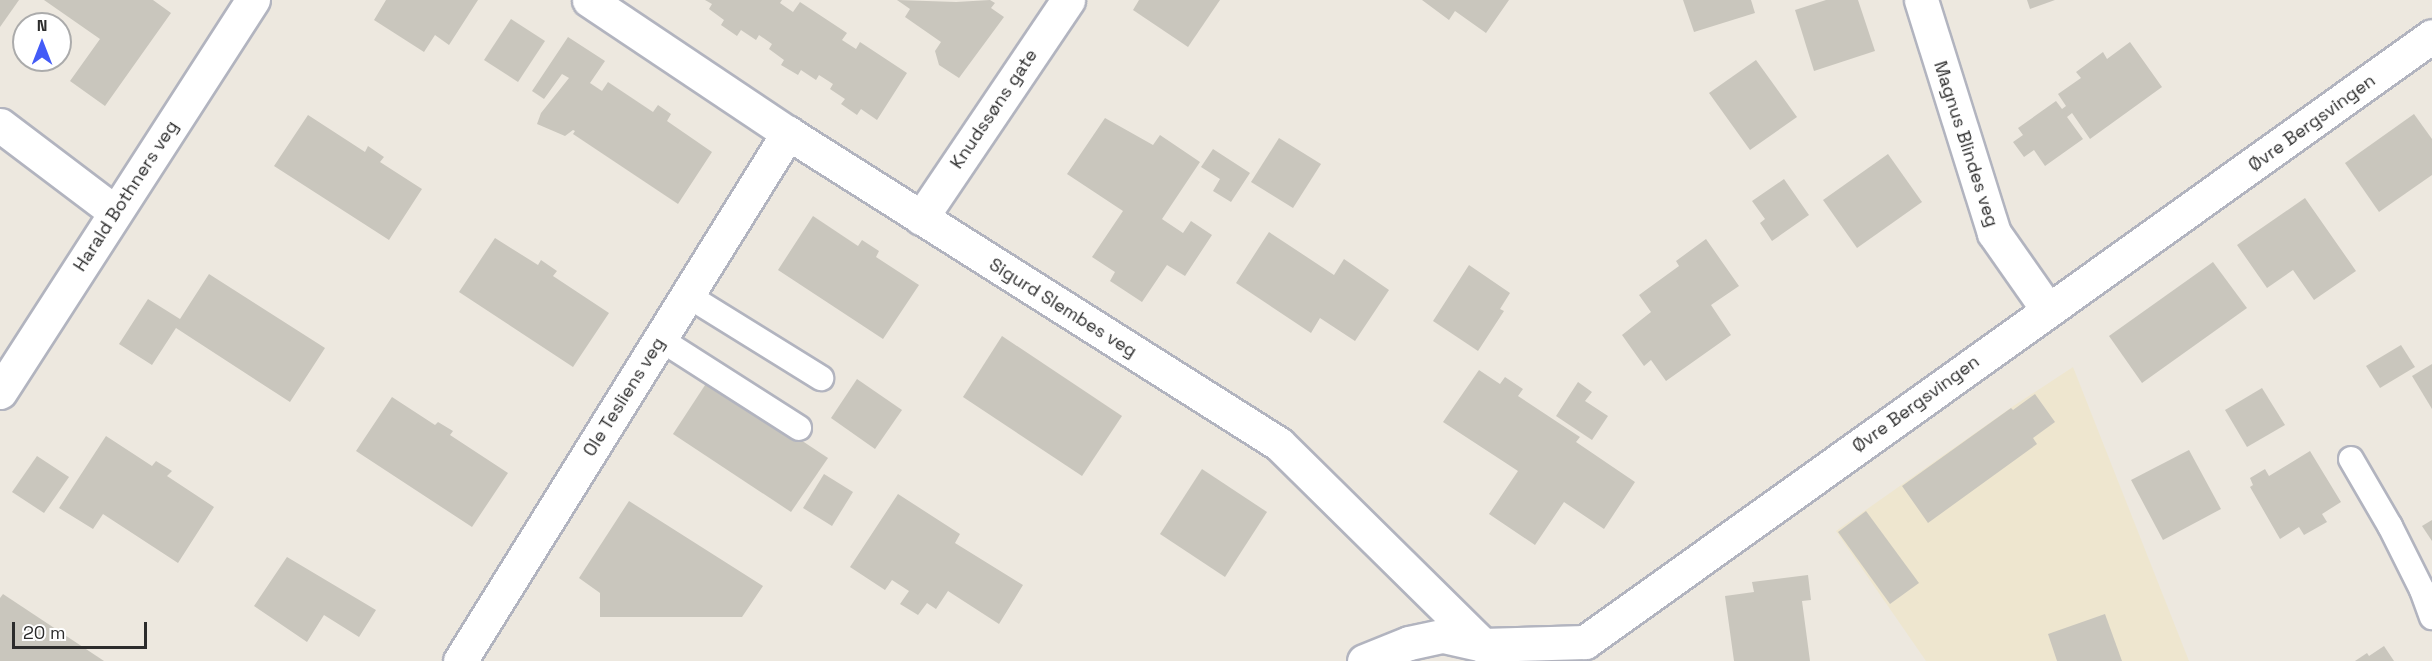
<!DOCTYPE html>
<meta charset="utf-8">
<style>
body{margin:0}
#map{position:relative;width:2432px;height:661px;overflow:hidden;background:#ede8df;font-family:"Space Grotesk",sans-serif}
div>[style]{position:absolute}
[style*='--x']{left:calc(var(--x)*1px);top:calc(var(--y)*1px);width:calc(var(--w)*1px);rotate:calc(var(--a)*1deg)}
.education>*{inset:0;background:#eee6cf}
.building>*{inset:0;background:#c9c6bd}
.roads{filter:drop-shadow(2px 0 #b2b4bf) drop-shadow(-2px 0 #b2b4bf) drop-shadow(0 2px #b2b4bf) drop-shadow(0 -2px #b2b4bf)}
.lane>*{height:24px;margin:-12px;padding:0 12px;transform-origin:12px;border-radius:12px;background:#fff}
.street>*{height:33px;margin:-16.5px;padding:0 16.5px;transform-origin:16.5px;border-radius:16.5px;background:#fff}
.secondary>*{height:33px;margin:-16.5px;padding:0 16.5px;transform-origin:16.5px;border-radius:16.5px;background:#fff}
span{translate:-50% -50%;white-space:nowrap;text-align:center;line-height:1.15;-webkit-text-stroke:5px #fff;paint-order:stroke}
.street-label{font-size:18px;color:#2c2c2c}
.north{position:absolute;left:12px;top:12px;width:60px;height:60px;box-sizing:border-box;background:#fff;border:2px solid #ababab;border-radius:50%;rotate:0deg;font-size:16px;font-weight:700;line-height:24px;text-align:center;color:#2c2c2c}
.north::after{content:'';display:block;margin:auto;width:21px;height:27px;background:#435bf7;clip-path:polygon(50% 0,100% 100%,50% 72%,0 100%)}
.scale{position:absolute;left:12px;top:622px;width:135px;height:27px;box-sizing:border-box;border:3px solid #2c2c2c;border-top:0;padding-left:8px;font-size:18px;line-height:21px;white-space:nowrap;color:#2c2c2c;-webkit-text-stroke:4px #fff;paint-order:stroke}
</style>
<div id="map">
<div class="education">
<div style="clip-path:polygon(2073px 367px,2189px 661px,1926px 661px,1836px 531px,2012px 407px)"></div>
</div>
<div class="building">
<div style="clip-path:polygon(0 0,19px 0,0 27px)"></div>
<div style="clip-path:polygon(44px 0,153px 0,171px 13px,105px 106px,70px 81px,100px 39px)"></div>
<div style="clip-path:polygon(386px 0,478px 0,449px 45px,435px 35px,424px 52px,374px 20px)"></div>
<div style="clip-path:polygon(705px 0,782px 0,780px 3px,793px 12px,800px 2px,847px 33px,842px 40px,856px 49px,860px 42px,907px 73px,877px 120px,861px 109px,857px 115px,841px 104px,845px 99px,830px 89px,833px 84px,819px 75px,816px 80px,801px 70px,798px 75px,781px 65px,784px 60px,769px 49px,772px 44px,759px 35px,756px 40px,741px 30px,737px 36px,721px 25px,724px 20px,709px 9px,712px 4px)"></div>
<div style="clip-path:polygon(897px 0,956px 2px,990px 0,995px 3px,991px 8px,1004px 17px,959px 78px,939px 65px,935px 51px,941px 42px,905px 17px,910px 9px)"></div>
<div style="clip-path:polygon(1139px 0,1220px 0,1188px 47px,1133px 10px)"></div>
<div style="clip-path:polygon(1422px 0,1509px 0,1486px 33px,1455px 11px,1449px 20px)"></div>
<div style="clip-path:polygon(1683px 0,1751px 0,1755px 13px,1694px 32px)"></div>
<div style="clip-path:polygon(1826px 0,1858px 0,1875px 51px,1814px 71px,1795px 10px)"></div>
<div style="clip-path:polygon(2027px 0,2055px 0,2030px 9px)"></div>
<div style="clip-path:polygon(511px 19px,545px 41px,518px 82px,484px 60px)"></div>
<div style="clip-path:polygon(568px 37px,605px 61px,590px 83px,602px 91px,608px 82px,653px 112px,658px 105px,671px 114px,667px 121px,712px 152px,678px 204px,573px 134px,575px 131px,573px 130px,565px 136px,537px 124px,541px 113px,569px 78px,562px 74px,544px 99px,532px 91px)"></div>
<div style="clip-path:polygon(2130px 42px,2162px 87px,2090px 139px,2072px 113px,2067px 117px,2083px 139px,2045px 166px,2034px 150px,2024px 157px,2013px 142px,2023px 135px,2018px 128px,2056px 101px,2062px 109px,2066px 106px,2058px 94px,2081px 78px,2076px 72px,2103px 52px,2107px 59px)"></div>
<div style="clip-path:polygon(1756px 60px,1797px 117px,1750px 150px,1709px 93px)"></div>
<div style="clip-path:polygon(2414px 114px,2432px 139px,2432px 175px,2379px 212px,2345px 163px)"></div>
<div style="clip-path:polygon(308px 115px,365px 152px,368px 146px,384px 157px,380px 162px,422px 189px,389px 240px,274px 166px)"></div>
<div style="clip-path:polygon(1105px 118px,1153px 145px,1160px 135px,1200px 162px,1162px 219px,1183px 233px,1191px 221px,1212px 235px,1185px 276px,1167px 265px,1142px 302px,1110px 281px,1115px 272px,1092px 257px,1123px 211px,1067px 174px)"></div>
<div style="clip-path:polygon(1279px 138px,1321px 164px,1293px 208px,1251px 182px)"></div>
<div style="clip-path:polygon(1213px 149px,1250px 173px,1231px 202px,1213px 191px,1220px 179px,1201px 167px)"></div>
<div style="clip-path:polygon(1888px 154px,1922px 202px,1857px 248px,1823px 200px)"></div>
<div style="clip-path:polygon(1784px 179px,1809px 215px,1772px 241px,1760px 223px,1765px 219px,1752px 201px)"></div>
<div style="clip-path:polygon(2305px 198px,2356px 271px,2314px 300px,2293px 270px,2267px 288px,2237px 245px)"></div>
<div style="clip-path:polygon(813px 216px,858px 246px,862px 240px,879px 251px,876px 257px,919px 285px,883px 339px,778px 270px)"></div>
<div style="clip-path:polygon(1269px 232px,1334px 275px,1344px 259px,1389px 290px,1355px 341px,1320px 318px,1311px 333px,1236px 283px)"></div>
<div style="clip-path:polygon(495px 238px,538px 265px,541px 260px,557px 271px,553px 276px,609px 313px,573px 367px,459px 292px)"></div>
<div style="clip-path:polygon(1706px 239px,1739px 286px,1711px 305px,1731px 335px,1666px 381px,1651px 360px,1644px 366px,1622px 335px,1651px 312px,1639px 295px,1679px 266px,1676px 261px)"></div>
<div style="clip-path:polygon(2213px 262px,2247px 308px,2142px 383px,2109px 336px)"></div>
<div style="clip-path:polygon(1469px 265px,1510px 293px,1500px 309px,1504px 311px,1478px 351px,1433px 321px)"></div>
<div style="clip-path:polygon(209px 274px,325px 348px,290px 402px,176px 328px,152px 365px,119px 344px,148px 299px,180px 319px)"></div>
<div style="clip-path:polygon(1002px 336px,1122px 416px,1082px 476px,963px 397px)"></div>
<div style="clip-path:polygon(2401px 345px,2415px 367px,2380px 388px,2366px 366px)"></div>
<div style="clip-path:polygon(2432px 364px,2432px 409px,2412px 376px)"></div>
<div style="clip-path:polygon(1479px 370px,1500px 384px,1505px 377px,1523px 389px,1518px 396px,1580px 437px,1576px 442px,1635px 482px,1604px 529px,1564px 502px,1535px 545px,1489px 514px,1518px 471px,1443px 422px)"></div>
<div style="clip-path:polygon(709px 379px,828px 458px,791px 512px,673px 434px)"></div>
<div style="clip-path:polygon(857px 379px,902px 410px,875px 449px,831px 418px)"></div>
<div style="clip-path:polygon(1578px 382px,1592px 392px,1585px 401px,1608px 416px,1592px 440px,1556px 416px)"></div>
<div style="clip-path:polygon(2262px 388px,2285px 425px,2247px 447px,2225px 410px)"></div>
<div style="clip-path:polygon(2035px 394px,2055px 422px,2033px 438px,2037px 444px,1928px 523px,1902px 486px,2011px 408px,2013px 410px)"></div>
<div style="clip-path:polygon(392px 397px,435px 425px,438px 422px,453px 431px,450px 435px,508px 473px,472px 527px,356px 451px)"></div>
<div style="clip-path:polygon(106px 436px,152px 466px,156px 461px,172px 471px,167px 476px,214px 507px,178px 563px,103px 514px,93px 529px,59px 508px)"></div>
<div style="clip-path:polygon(2189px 450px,2221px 509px,2163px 540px,2131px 480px)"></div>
<div style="clip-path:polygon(2310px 451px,2341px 502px,2322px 514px,2327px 522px,2304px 535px,2299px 527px,2280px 539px,2250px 487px,2253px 485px,2250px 478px,2265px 469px,2269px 476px)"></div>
<div style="clip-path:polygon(37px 456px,69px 477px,44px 513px,12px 492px)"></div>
<div style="clip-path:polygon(1202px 469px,1267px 512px,1225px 577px,1160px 534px)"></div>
<div style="clip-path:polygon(824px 474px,853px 492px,832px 526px,803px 508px)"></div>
<div style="clip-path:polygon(898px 494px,960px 534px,955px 543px,1023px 585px,999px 624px,948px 591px,936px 609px,927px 603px,918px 615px,900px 604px,909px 591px,892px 580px,885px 590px,850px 567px)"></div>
<div style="clip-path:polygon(629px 501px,763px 586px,742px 617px,600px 617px,600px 593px,579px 578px)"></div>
<div style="clip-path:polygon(1866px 511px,1919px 583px,1890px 604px,1838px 532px)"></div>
<div style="clip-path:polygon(2432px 520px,2432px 541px,2422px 526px)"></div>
<div style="clip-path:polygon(287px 557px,376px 610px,359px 637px,324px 615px,307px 642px,254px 606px)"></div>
<div style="clip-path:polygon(1808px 575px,1811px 600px,1802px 601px,1810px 661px,1734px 661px,1725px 596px,1754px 592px,1752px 582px)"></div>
<div style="clip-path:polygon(3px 594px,104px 661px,0 661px,0 598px)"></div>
<div style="clip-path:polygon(2105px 614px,2122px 661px,2057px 661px,2048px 634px)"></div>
<div style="clip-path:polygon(2384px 646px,2394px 661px,2355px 661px,2367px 653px,2369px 656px)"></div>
</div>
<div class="roads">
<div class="lane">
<div style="--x:687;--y:295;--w:158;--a:31.8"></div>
<div style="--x:660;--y:339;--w:165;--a:32.6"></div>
<div style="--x:2351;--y:459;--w:78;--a:59.8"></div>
<div style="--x:2390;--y:526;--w:72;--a:63.4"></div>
<div style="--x:2422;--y:590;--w:29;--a:70"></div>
</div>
<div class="street">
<div style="--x:589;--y:0;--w:239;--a:33.8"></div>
<div style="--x:788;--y:133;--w:581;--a:32.35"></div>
<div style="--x:1279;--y:444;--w:288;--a:44.6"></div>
<div style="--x:1921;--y:0;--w:244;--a:72.6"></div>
<div style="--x:1994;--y:233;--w:94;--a:55"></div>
<div style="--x:0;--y:125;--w:144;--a:37.1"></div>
<div style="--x:921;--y:218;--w:263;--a:-56"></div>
<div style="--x:460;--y:661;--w:622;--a:-58.15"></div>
<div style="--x:1364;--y:661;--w:48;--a:-21.8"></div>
<div style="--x:1409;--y:643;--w:35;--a:-12"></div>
<div style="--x:1443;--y:636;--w:41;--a:12.7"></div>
<div style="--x:1483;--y:645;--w:102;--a:-1.7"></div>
<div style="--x:1585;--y:642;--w:1041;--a:-35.58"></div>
</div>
<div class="secondary">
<div style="--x:0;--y:392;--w:467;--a:-57.2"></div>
</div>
</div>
<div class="street-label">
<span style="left:994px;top:109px;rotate:-56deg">Knudssøns gate</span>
<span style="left:2312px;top:123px;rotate:-36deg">Øvre Bergsvingen</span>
<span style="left:1966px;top:144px;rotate:72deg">Magnus Blindes veg</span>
<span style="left:126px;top:196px;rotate:-57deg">Harald Bothners veg</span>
<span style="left:1063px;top:308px;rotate:32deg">Sigurd Slembes veg</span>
<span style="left:624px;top:397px;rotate:-58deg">Ole Tesliens veg</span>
<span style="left:1916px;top:404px;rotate:-36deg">Øvre Bergsvingen</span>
</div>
<div class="north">N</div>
<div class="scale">20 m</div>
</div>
